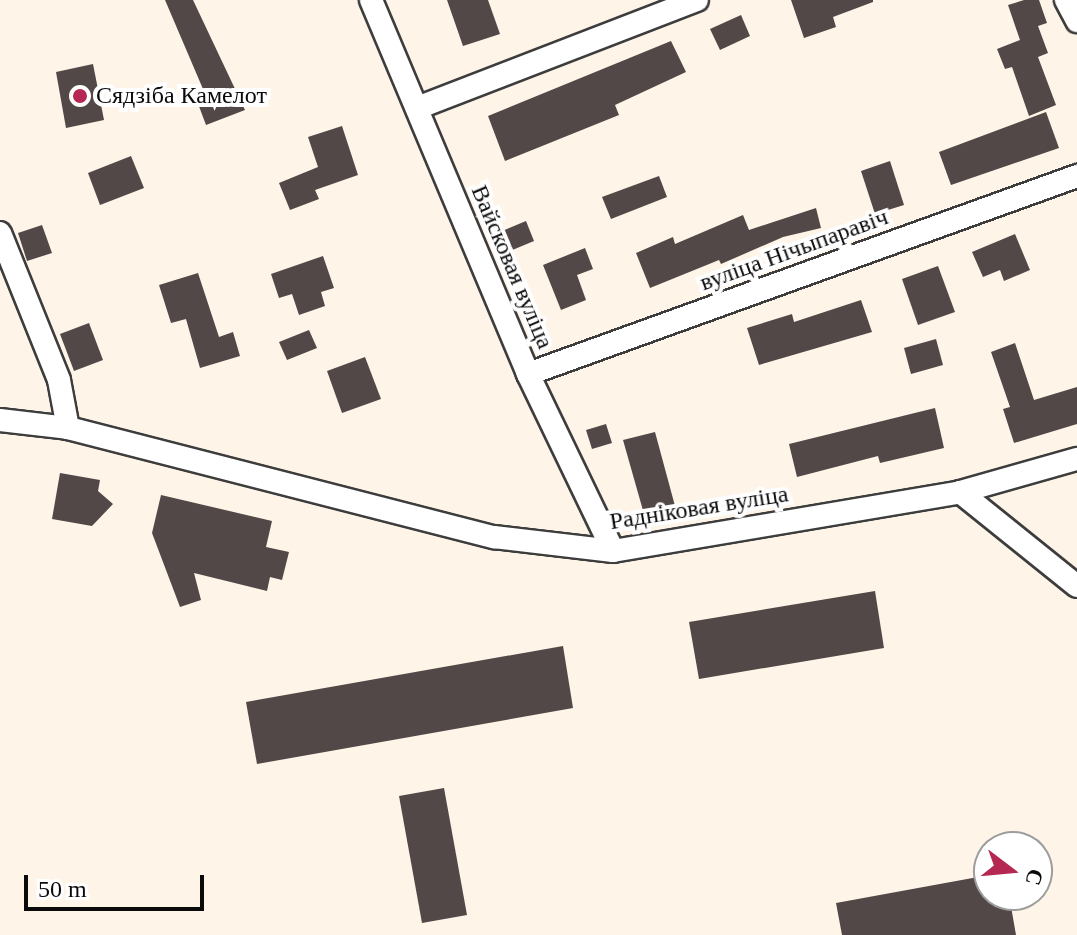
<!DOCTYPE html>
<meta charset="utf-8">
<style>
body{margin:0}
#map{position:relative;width:1077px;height:935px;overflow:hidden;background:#fef4e7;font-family:Georgia,serif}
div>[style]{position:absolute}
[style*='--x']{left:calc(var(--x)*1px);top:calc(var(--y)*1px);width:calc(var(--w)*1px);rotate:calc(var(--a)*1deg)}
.building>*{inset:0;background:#524847}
.roads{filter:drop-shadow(2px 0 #3d3d3d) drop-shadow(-2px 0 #3d3d3d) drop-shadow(0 2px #3d3d3d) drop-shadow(0 -2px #3d3d3d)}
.street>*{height:22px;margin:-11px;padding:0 11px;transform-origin:11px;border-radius:11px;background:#fff}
.dots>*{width:22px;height:22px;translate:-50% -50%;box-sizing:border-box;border:4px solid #fff;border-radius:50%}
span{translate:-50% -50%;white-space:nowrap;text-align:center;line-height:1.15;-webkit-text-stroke:8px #fff;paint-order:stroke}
.poi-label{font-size:24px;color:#0a0a0a}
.left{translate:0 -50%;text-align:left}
.street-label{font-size:24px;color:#0a0a0a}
.north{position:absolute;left:973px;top:831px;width:80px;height:80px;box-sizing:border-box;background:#fff;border:2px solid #9d9d9d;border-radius:50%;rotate:106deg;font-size:22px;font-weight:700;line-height:32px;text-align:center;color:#0a0a0a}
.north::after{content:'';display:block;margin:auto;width:28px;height:36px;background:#b42852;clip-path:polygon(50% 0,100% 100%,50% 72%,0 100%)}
.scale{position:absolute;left:24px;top:875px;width:180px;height:36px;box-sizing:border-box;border:4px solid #0a0a0a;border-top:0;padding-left:10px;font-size:24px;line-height:28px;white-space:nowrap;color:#0a0a0a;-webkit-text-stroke:6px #fff;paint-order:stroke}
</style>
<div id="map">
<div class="building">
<div style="clip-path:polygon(165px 0,193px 0,245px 110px,206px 125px,194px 93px,203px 89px)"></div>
<div style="clip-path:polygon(447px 0,488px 0,500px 34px,463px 46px)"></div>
<div style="clip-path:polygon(791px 0,873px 0,873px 2px,833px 17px,836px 27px,804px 38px)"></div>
<div style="clip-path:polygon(1024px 0,1039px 0,1047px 23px,1038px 26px,1048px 53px,1038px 57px,1056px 105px,1029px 116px,1012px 67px,1005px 69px,997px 49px,1020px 40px,1008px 5px)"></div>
<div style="clip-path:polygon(741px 15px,750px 36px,720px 50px,710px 29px)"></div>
<div style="clip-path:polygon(671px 41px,686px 72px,615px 105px,619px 115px,505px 161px,488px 116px)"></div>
<div style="clip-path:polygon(93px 64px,104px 120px,66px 128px,56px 72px)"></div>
<div style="clip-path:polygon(1046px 112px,1059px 148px,951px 185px,939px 152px)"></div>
<div style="clip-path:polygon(342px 126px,358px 175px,315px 190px,319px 199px,290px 210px,279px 183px,318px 167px,308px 137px)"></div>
<div style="clip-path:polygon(131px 156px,144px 188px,100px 205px,88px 173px)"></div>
<div style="clip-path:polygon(890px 161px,904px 205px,875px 214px,861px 171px)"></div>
<div style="clip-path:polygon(659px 176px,667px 197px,611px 219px,602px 197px)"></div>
<div style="clip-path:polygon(816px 208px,821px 228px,783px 237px,721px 264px,719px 260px,650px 288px,636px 253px,673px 237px,675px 244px,743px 215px,749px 230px)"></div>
<div style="clip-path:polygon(526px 221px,534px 241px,510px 251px,502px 231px)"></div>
<div style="clip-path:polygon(42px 225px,52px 253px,27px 261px,18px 233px)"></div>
<div style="clip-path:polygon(1015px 234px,1030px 270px,1004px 281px,1000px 270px,983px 277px,972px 252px)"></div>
<div style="clip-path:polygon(585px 248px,593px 269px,577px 275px,586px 300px,561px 310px,543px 265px)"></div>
<div style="clip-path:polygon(323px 256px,334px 288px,321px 292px,325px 306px,299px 315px,292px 294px,279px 298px,271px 274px)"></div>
<div style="clip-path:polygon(938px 266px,955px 312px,918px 325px,902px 279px)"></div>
<div style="clip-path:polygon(198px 273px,219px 337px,233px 332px,240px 356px,200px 368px,186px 319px,171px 323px,159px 285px)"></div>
<div style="clip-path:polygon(861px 300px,872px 332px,759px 365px,747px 328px,792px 314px,794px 322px)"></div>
<div style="clip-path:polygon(89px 323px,103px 360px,74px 371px,60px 334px)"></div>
<div style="clip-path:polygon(309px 330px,317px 348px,287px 360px,279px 342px)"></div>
<div style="clip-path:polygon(936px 339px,943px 365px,911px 374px,904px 348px)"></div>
<div style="clip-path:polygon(1015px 343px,1034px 400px,1077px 387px,1077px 424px,1014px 443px,1003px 409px,1010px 407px,991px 352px)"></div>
<div style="clip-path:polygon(365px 357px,381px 399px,342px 413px,327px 371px)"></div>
<div style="clip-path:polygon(935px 408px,944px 448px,880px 463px,878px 456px,797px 477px,789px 444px)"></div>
<div style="clip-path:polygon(606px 424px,612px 443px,592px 449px,586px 430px)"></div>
<div style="clip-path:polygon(655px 432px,675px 506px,644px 514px,623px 440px)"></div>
<div style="clip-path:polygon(60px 473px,100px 480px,98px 491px,113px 504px,92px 526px,52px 519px)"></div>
<div style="clip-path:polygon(161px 495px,272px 521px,266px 547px,289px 552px,282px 580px,270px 577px,267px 591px,194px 573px,201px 600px,180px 607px,152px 533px)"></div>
<div style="clip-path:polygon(875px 591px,884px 648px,699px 679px,689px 622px)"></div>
<div style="clip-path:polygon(563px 646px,573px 708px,257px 764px,246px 702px)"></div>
<div style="clip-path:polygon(444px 788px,467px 915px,422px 923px,399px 796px)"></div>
<div style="clip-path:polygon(989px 875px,989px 895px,1009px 895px,1016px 935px,842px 935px,836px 903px)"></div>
</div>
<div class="roads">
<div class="street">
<div style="--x:371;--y:0;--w:406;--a:67.2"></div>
<div style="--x:528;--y:374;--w:196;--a:64.3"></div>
<div style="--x:1066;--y:0;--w:24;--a:62"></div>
<div style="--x:417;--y:108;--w:300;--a:-21.1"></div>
<div style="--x:0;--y:233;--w:158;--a:68.1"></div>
<div style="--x:59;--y:380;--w:49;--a:79.4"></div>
<div style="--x:528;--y:374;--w:584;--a:-19.83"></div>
<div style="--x:0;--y:420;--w:68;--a:6.7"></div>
<div style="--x:68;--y:428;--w:440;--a:14.4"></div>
<div style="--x:494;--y:537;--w:120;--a:6.7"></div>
<div style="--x:613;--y:551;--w:352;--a:-9.6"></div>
<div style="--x:960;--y:492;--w:122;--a:-15.8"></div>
<div style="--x:960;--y:492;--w:150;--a:38.8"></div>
</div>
</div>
<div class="dots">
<div style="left:80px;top:96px;background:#b42852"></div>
</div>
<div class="poi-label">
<span class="left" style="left:96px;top:96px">Сядзіба Камелот</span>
</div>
<div class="street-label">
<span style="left:794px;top:250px;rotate:-20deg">вуліца Нічыпаравіч</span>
<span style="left:512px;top:267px;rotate:67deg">Вайсковая вуліца</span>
<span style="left:699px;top:508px;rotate:-9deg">Радніковая вуліца</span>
</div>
<div class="north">С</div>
<div class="scale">50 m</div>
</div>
